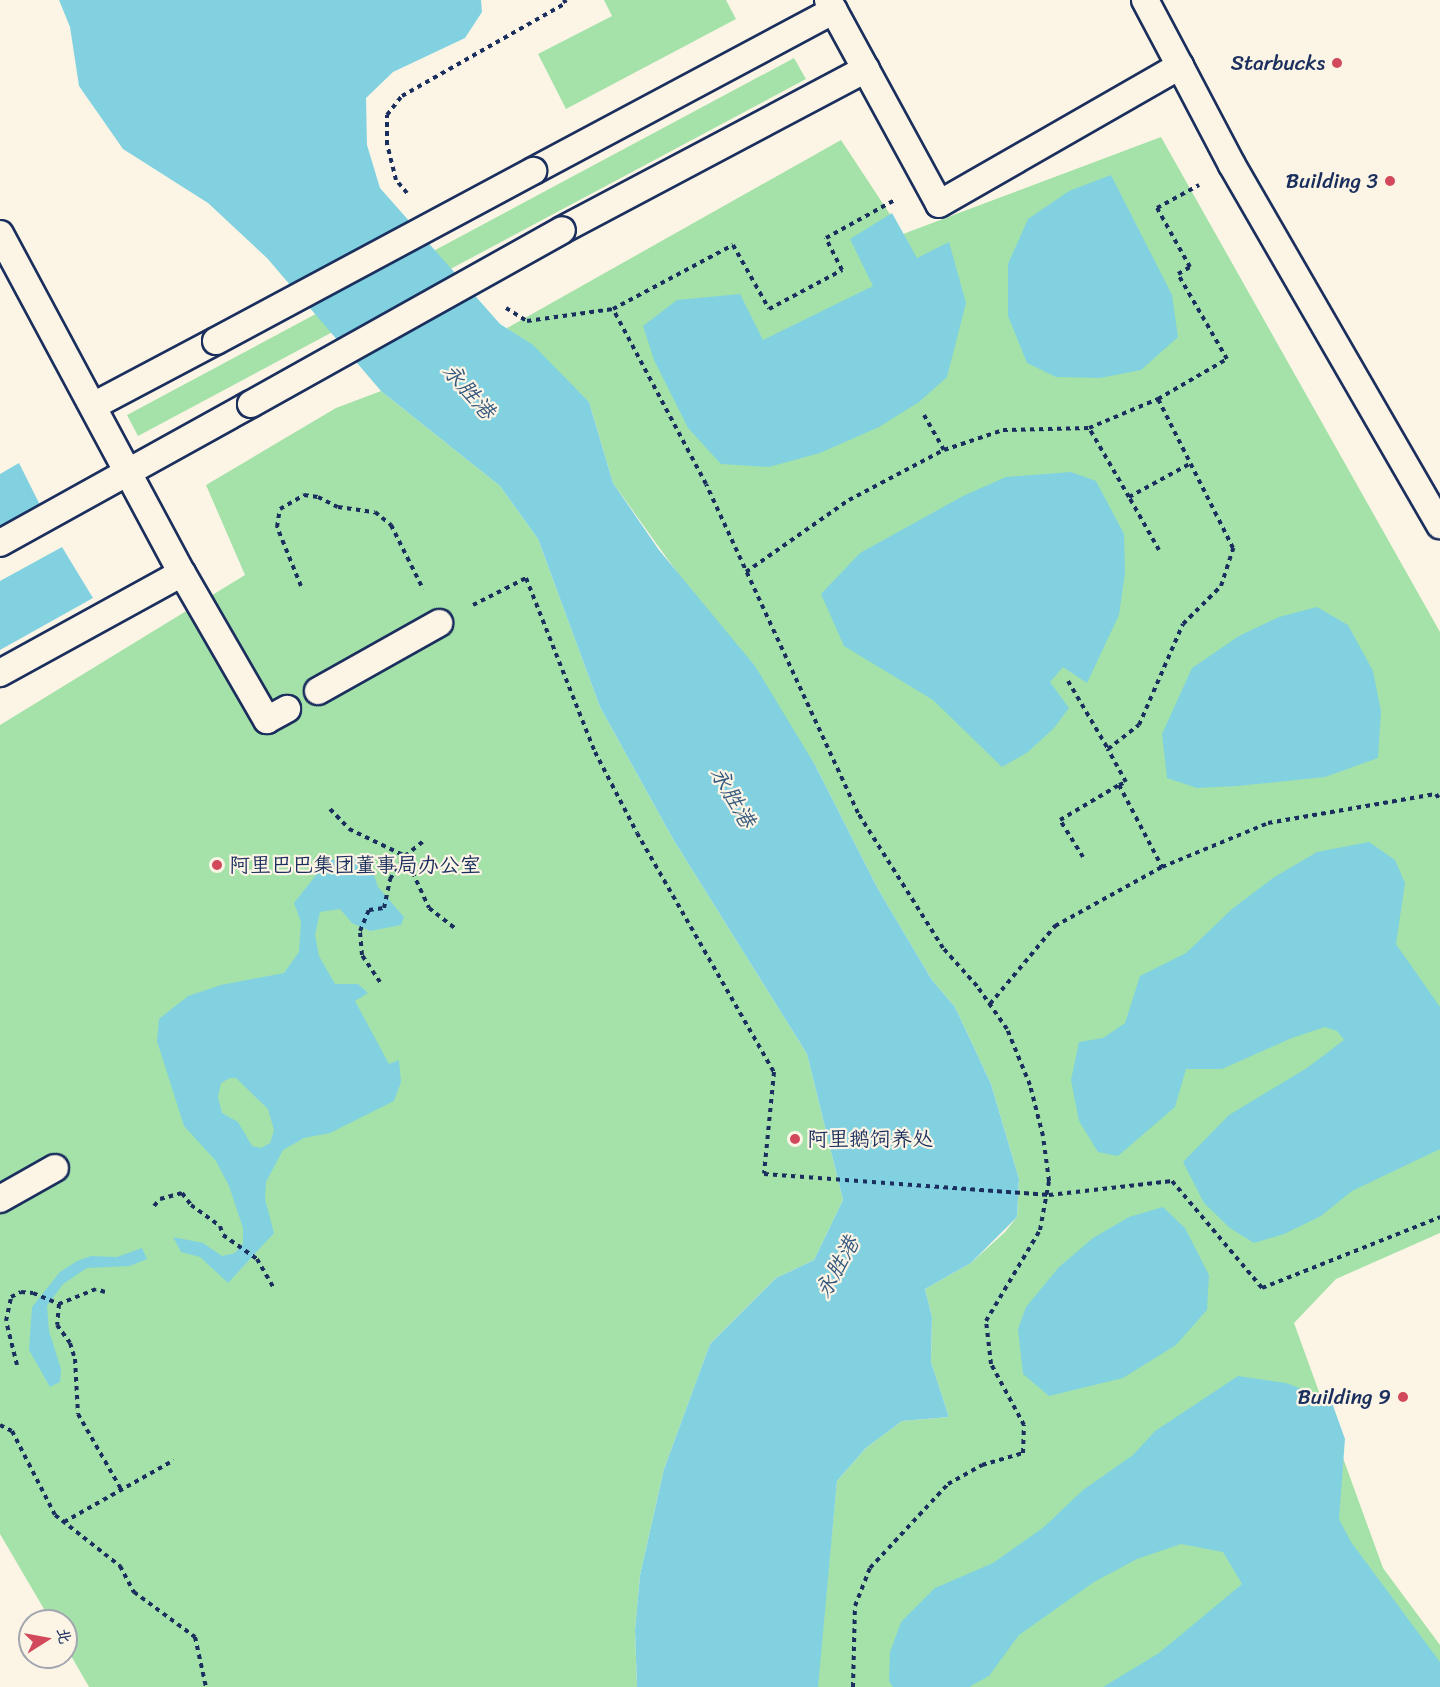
<!DOCTYPE html>
<meta charset="utf-8">
<style>
body{margin:0}
#map{position:relative;width:1440px;height:1687px;overflow:hidden;background:#fcf5e5;font-family:Sriracha,"LXGW WenKai TC",sans-serif}
div>[style]{position:absolute}
[style*='--x']{left:calc(var(--x)*1px);top:calc(var(--y)*1px);width:calc(var(--w)*1px);rotate:calc(var(--a)*1deg)}
.green>*{inset:0;background:#a4e2a9}
.water>*{inset:0;background:#82d1e0}
.path>*{height:4px;margin-top:-2px;transform-origin:0;background:repeating-linear-gradient(90deg,#1b2f5e 0 4.5px,transparent 0 9px)}
.roads{filter:drop-shadow(2px 0 #1b2f5e) drop-shadow(-2px 0 #1b2f5e) drop-shadow(0 2px #1b2f5e) drop-shadow(0 -2px #1b2f5e)}
.lane>*{height:26px;margin:-13px;padding:0 13px;transform-origin:13px;border-radius:13px;background:#fcf5e5}
.bridges{filter:drop-shadow(2px 0 #1b2f5e) drop-shadow(-2px 0 #1b2f5e) drop-shadow(0 2px #1b2f5e) drop-shadow(0 -2px #1b2f5e)}
.lane-bridge>*{height:26px;margin:-13px;padding:0 13px;transform-origin:13px;border-radius:13px;background:#fcf5e5}
.dots>*{width:16px;height:16px;translate:-50% -50%;box-sizing:border-box;border:3px solid #fcf5e5;border-radius:50%}
span{translate:-50% -50%;white-space:nowrap;text-align:center;line-height:1.15;-webkit-text-stroke:4.5px #fcf5e5;paint-order:stroke}
.poi-label{font-size:21px;color:#1b2f5e}
.right{translate:-100% -50%;text-align:right}
.left{translate:0 -50%;text-align:left}
.water-label{font-size:22px;color:#35587e;font-style:italic}
.north{position:absolute;left:18px;top:1609px;width:60px;height:60px;box-sizing:border-box;background:#fcf5e5;border:2px solid #a2a6af;border-radius:50%;rotate:79deg;font-size:16px;font-weight:700;line-height:24px;text-align:center;color:#1b2f5e}
.north::after{content:'';display:block;margin:auto;width:21px;height:27px;background:#d1495b;clip-path:polygon(50% 0,100% 100%,50% 72%,0 100%)}
</style>
<div id="map">
<div class="green">
<div style="clip-path:polygon(604px 0,726px 0,736px 19px,566px 109px,538px 54px,612px 16px)"></div>
<div style="clip-path:polygon(794px 58px,806px 79px,138px 436px,127px 415px)"></div>
<div style="clip-path:polygon(1161px 137px,1440px 632px,1440px 1233px,1336px 1279px,1294px 1323px,1383px 1568px,1440px 1645px,1440px 1687px,817px 1687px,837px 1481px,866px 1448px,902px 1421px,949px 1417px,931px 1362px,932px 1317px,925px 1289px,971px 1263px,1005px 1232px,1017px 1217px,1019px 1179px,991px 1084px,955px 1007px,932px 980px,878px 889px,815px 765px,613px 483px,589px 402px,507px 328px,841px 140px,903px 234px)"></div>
<div style="clip-path:polygon(381px 391px,500px 486px,538px 539px,600px 707px,673px 839px,807px 1054px,843px 1200px,814px 1260px,776px 1278px,710px 1344px,664px 1469px,640px 1575px,635px 1630px,637px 1687px,89px 1687px,66px 1647px,66px 1621px,51px 1621px,0 1534px,0 725px,245px 575px,206px 485px,336px 408px)"></div>
</div>
<div class="water">
<div style="clip-path:polygon(59px 0,481px 0,482px 12px,465px 38px,393px 72px,366px 98px,367px 145px,380px 188px,500px 324px,533px 345px,589px 402px,613px 483px,659px 550px,755px 666px,815px 765px,878px 889px,932px 980px,955px 1007px,991px 1084px,1019px 1179px,1017px 1217px,971px 1263px,925px 1289px,932px 1317px,931px 1362px,949px 1417px,902px 1421px,866px 1448px,837px 1481px,818px 1687px,637px 1687px,635px 1630px,640px 1575px,664px 1469px,710px 1344px,776px 1278px,814px 1260px,843px 1200px,807px 1054px,673px 839px,600px 707px,538px 539px,500px 486px,381px 391px,267px 258px,208px 203px,123px 149px,79px 86px,70px 27px)"></div>
<div style="clip-path:polygon(1111px 175px,1172px 295px,1178px 337px,1141px 370px,1100px 378px,1056px 377px,1027px 363px,1008px 316px,1008px 264px,1028px 219px,1069px 191px)"></div>
<div style="clip-path:polygon(892px 213px,917px 258px,949px 242px,966px 303px,947px 377px,919px 402px,879px 427px,820px 453px,769px 467px,721px 464px,688px 428px,654px 360px,643px 326px,677px 300px,740px 294px,763px 340px,873px 286px,850px 239px)"></div>
<div style="clip-path:polygon(19px 463px,42px 509px,0 531px,0 474px)"></div>
<div style="clip-path:polygon(1071px 472px,1096px 481px,1124px 534px,1125px 573px,1119px 615px,1087px 683px,1063px 667px,1050px 682px,1069px 708px,1054px 728px,1028px 752px,1002px 767px,933px 700px,844px 646px,821px 594px,860px 553px,963px 496px,1006px 477px)"></div>
<div style="clip-path:polygon(62px 547px,93px 598px,0 650px,0 581px)"></div>
<div style="clip-path:polygon(1317px 607px,1348px 625px,1373px 671px,1381px 711px,1378px 758px,1325px 777px,1237px 786px,1197px 788px,1167px 778px,1162px 734px,1192px 668px,1239px 636px,1279px 617px)"></div>
<div style="clip-path:polygon(1369px 842px,1395px 860px,1405px 883px,1396px 944px,1440px 1007px,1440px 1149px,1352px 1191px,1321px 1216px,1284px 1234px,1254px 1243px,1230px 1228px,1204px 1203px,1183px 1162px,1229px 1115px,1307px 1068px,1344px 1040px,1337px 1031px,1325px 1027px,1292px 1038px,1222px 1069px,1186px 1069px,1175px 1107px,1118px 1156px,1098px 1152px,1079px 1121px,1071px 1080px,1079px 1042px,1103px 1038px,1125px 1023px,1140px 976px,1186px 953px,1232px 909px,1273px 878px,1317px 852px)"></div>
<div style="clip-path:polygon(evenodd,347px 857px,368px 858px,378px 887px,404px 917px,401px 925px,370px 931px,352px 923px,340px 909px,320px 912px,315px 935px,319px 956px,335px 984px,358px 984px,368px 993px,355px 1001px,389px 1064px,399px 1060px,401px 1082px,394px 1101px,330px 1133px,304px 1138px,283px 1150px,266px 1182px,265px 1199px,274px 1233px,228px 1283px,200px 1257px,181px 1252px,173px 1237px,203px 1243px,222px 1256px,235px 1253px,243px 1243px,243px 1228px,229px 1186px,216px 1161px,184px 1126px,157px 1041px,159px 1019px,188px 996px,221px 985px,284px 973px,299px 952px,301px 922px,294px 903px,327px 861px,347px 857px,230px 1078px,236px 1078px,268px 1109px,274px 1130px,270px 1143px,261px 1148px,252px 1146px,238px 1122px,222px 1113px,218px 1097px,221px 1083px,230px 1078px)"></div>
<div style="clip-path:polygon(1163px 1207px,1185px 1228px,1209px 1275px,1207px 1310px,1176px 1345px,1123px 1378px,1049px 1396px,1023px 1374px,1018px 1329px,1026px 1307px,1059px 1267px,1093px 1238px,1129px 1217px)"></div>
<div style="clip-path:polygon(142px 1248px,147px 1259px,130px 1266px,87px 1268px,63px 1284px,47px 1306px,49px 1331px,61px 1369px,60px 1382px,50px 1387px,29px 1350px,32px 1307px,60px 1272px,77px 1261px,91px 1256px,117px 1257px)"></div>
<div style="clip-path:polygon(1238px 1376px,1286px 1383px,1331px 1400px,1345px 1439px,1339px 1519px,1351px 1542px,1440px 1662px,1440px 1687px,1103px 1687px,1159px 1653px,1242px 1584px,1223px 1552px,1181px 1544px,1137px 1559px,1094px 1582px,1019px 1635px,989px 1676px,969px 1687px,893px 1687px,889px 1681px,890px 1652px,901px 1622px,935px 1588px,993px 1563px,1044px 1527px,1083px 1490px,1133px 1455px,1155px 1431px)"></div>
</div>
<div class="path">
<div style="--x:407;--y:193;--w:17;--a:-130"></div>
<div style="--x:396;--y:180;--w:36;--a:-104"></div>
<div style="--x:387;--y:145;--w:30;--a:-90"></div>
<div style="--x:387;--y:115;--w:24;--a:-52"></div>
<div style="--x:402;--y:96;--w:189;--a:-29.6"></div>
<div style="--x:566;--y:3;--w:4;--a:-124"></div>
<div style="--x:506;--y:308;--w:25;--a:32"></div>
<div style="--x:527;--y:321;--w:87;--a:-7.9"></div>
<div style="--x:924;--y:415;--w:40;--a:60.3"></div>
<div style="--x:1129;--y:497;--w:80;--a:-120.1"></div>
<div style="--x:1089;--y:428;--w:75;--a:-22.8"></div>
<div style="--x:1158;--y:399;--w:80;--a:-30.1"></div>
<div style="--x:1227;--y:359;--w:98;--a:-120"></div>
<div style="--x:1178;--y:274;--w:14;--a:-30"></div>
<div style="--x:1190;--y:267;--w:68;--a:-119.2"></div>
<div style="--x:1157;--y:208;--w:48;--a:-28.7"></div>
<div style="--x:1159;--y:550;--w:61;--a:-119.5"></div>
<div style="--x:1129;--y:497;--w:71;--a:-28.7"></div>
<div style="--x:746;--y:572;--w:126;--a:-35"></div>
<div style="--x:849;--y:500;--w:107;--a:-27.8"></div>
<div style="--x:944;--y:450;--w:62;--a:-18.7"></div>
<div style="--x:1003;--y:430;--w:86;--a:-1.3"></div>
<div style="--x:301;--y:586;--w:64;--a:-112.1"></div>
<div style="--x:277;--y:527;--w:18;--a:-81"></div>
<div style="--x:280;--y:509;--w:28;--a:-30"></div>
<div style="--x:304;--y:495;--w:14;--a:8"></div>
<div style="--x:318;--y:497;--w:22;--a:27"></div>
<div style="--x:338;--y:507;--w:37;--a:8"></div>
<div style="--x:375;--y:512;--w:21;--a:39"></div>
<div style="--x:391;--y:525;--w:72;--a:63.4"></div>
<div style="--x:473;--y:605;--w:59;--a:-27"></div>
<div style="--x:526;--y:578;--w:187;--a:68.4"></div>
<div style="--x:595;--y:752;--w:91;--a:62.6"></div>
<div style="--x:637;--y:833;--w:275;--a:60.2"></div>
<div style="--x:774;--y:1072;--w:102;--a:95.6"></div>
<div style="--x:764;--y:1174;--w:286;--a:4.2"></div>
<div style="--x:1049;--y:1195;--w:124;--a:-6.5"></div>
<div style="--x:1172;--y:1181;--w:140;--a:49.9"></div>
<div style="--x:1262;--y:1288;--w:192;--a:-21.7"></div>
<div style="--x:1068;--y:681;--w:79;--a:59.5"></div>
<div style="--x:1119;--y:785;--w:8;--a:-23"></div>
<div style="--x:1126;--y:782;--w:38;--a:-119"></div>
<div style="--x:1108;--y:749;--w:39;--a:-38"></div>
<div style="--x:1139;--y:725;--w:110;--a:-66.5"></div>
<div style="--x:1183;--y:624;--w:54;--a:-45"></div>
<div style="--x:1221;--y:586;--w:40;--a:-72"></div>
<div style="--x:1233;--y:548;--w:167;--a:-116.7"></div>
<div style="--x:330;--y:809;--w:28;--a:46"></div>
<div style="--x:349;--y:829;--w:62;--a:25.7"></div>
<div style="--x:405;--y:856;--w:57;--a:65.2"></div>
<div style="--x:429;--y:908;--w:34;--a:38"></div>
<div style="--x:1083;--y:857;--w:44;--a:-121.9"></div>
<div style="--x:1060;--y:820;--w:69;--a:-30.7"></div>
<div style="--x:1119;--y:785;--w:93;--a:62.3"></div>
<div style="--x:380;--y:982;--w:32;--a:-124"></div>
<div style="--x:362;--y:955;--w:24;--a:-95"></div>
<div style="--x:360;--y:931;--w:23;--a:-67"></div>
<div style="--x:369;--y:910;--w:15;--a:-8"></div>
<div style="--x:384;--y:908;--w:30;--a:-78"></div>
<div style="--x:390;--y:879;--w:27;--a:-57"></div>
<div style="--x:405;--y:856;--w:26;--a:-39"></div>
<div style="--x:990;--y:1004;--w:102;--a:-50.2"></div>
<div style="--x:1055;--y:926;--w:122;--a:-28.9"></div>
<div style="--x:1162;--y:867;--w:115;--a:-22.5"></div>
<div style="--x:1268;--y:823;--w:170;--a:-9.8"></div>
<div style="--x:1436;--y:794;--w:7;--a:56"></div>
<div style="--x:154;--y:1206;--w:9;--a:-49"></div>
<div style="--x:160;--y:1199;--w:23;--a:-15"></div>
<div style="--x:182;--y:1193;--w:15;--a:53"></div>
<div style="--x:191;--y:1205;--w:36;--a:36"></div>
<div style="--x:220;--y:1226;--w:9;--a:72"></div>
<div style="--x:223;--y:1235;--w:42;--a:35.2"></div>
<div style="--x:257;--y:1259;--w:32;--a:60"></div>
<div style="--x:105;--y:1292;--w:9;--a:-162"></div>
<div style="--x:96;--y:1289;--w:40;--a:158"></div>
<div style="--x:59;--y:1304;--w:21;--a:95"></div>
<div style="--x:57;--y:1325;--w:22;--a:54"></div>
<div style="--x:70;--y:1343;--w:17;--a:73"></div>
<div style="--x:75;--y:1359;--w:55;--a:86.9"></div>
<div style="--x:78;--y:1414;--w:86;--a:60.2"></div>
<div style="--x:17;--y:1365;--w:45;--a:-104"></div>
<div style="--x:6;--y:1321;--w:25;--a:-78"></div>
<div style="--x:11;--y:1297;--w:11;--a:-27"></div>
<div style="--x:21;--y:1292;--w:12;--a:5"></div>
<div style="--x:33;--y:1293;--w:28;--a:23"></div>
<div style="--x:0;--y:1425;--w:13;--a:27"></div>
<div style="--x:12;--y:1431;--w:94;--a:62.9"></div>
<div style="--x:55;--y:1515;--w:83;--a:38.1"></div>
<div style="--x:120;--y:1566;--w:30;--a:62"></div>
<div style="--x:134;--y:1592;--w:76;--a:36.4"></div>
<div style="--x:195;--y:1637;--w:51;--a:77.6"></div>
<div style="--x:64;--y:1522;--w:126;--a:-29.4"></div>
<div style="--x:853;--y:1687;--w:81;--a:-88.6"></div>
<div style="--x:855;--y:1606;--w:41;--a:-68.5"></div>
<div style="--x:870;--y:1568;--w:115;--a:-47.1"></div>
<div style="--x:948;--y:1484;--w:39;--a:-29"></div>
<div style="--x:982;--y:1465;--w:43;--a:-16.3"></div>
<div style="--x:1023;--y:1453;--w:28;--a:-88"></div>
<div style="--x:1024;--y:1425;--w:69;--a:-118.4"></div>
<div style="--x:991;--y:1364;--w:43;--a:-96.6"></div>
<div style="--x:986;--y:1321;--w:106;--a:-59.3"></div>
<div style="--x:1040;--y:1230;--w:50;--a:-79.6"></div>
<div style="--x:1049;--y:1181;--w:45;--a:-97.6"></div>
<div style="--x:1043;--y:1136;--w:53;--a:-104.3"></div>
<div style="--x:1030;--y:1085;--w:61;--a:-112.3"></div>
<div style="--x:1007;--y:1029;--w:52;--a:-124.9"></div>
<div style="--x:977;--y:986;--w:51;--a:-131.8"></div>
<div style="--x:943;--y:948;--w:160;--a:-122.2"></div>
<div style="--x:858;--y:813;--w:362;--a:-114.8"></div>
<div style="--x:706;--y:484;--w:198;--a:-118"></div>
<div style="--x:613;--y:309;--w:136;--a:-28.1"></div>
<div style="--x:733;--y:245;--w:73;--a:60.6"></div>
<div style="--x:769;--y:309;--w:83;--a:-28.1"></div>
<div style="--x:842;--y:270;--w:36;--a:-117"></div>
<div style="--x:826;--y:238;--w:77;--a:-28.9"></div>
</div>
<div class="roads">
<div class="lane">
<div style="--x:828;--y:0;--w:232;--a:61.4"></div>
<div style="--x:939;--y:204;--w:278;--a:-29.8"></div>
<div style="--x:1180;--y:66;--w:112;--a:62.3"></div>
<div style="--x:1232;--y:165;--w:416;--a:60"></div>
<div style="--x:1145;--y:0;--w:75;--a:62.1"></div>
<div style="--x:533;--y:171;--w:341;--a:-28.1"></div>
<div style="--x:562;--y:230;--w:344;--a:-27.9"></div>
<div style="--x:0;--y:234;--w:385;--a:61.8"></div>
<div style="--x:182;--y:573;--w:208;--a:151.2"></div>
<div style="--x:93;--y:406;--w:139;--a:-27.9"></div>
<div style="--x:0;--y:543;--w:287;--a:-29"></div>
<div style="--x:182;--y:573;--w:170;--a:60"></div>
<div style="--x:267;--y:720;--w:23;--a:-29"></div>
<div style="--x:318;--y:691;--w:139;--a:-29.3"></div>
<div style="--x:0;--y:1199;--w:63;--a:-29.4"></div>
</div>
</div>
<div class="bridges">
<div class="lane-bridge">
<div style="--x:216;--y:341;--w:360;--a:-28.2"></div>
<div style="--x:251;--y:404;--w:356;--a:-29.2"></div>
</div>
</div>
<div class="dots">
<div style="left:1337px;top:63px;background:#d1495b"></div>
<div style="left:1390px;top:181px;background:#d1495b"></div>
<div style="left:217px;top:865px;background:#d1495b"></div>
<div style="left:795px;top:1139px;background:#d1495b"></div>
<div style="left:1403px;top:1397px;background:#d1495b"></div>
</div>
<div class="poi-label">
<span class="right" style="left:1325px;top:63px">Starbucks</span>
<span class="right" style="left:1378px;top:181px">Building 3</span>
<span class="left" style="left:229px;top:865px">阿里巴巴集团董事局办公室</span>
<span class="left" style="left:807px;top:1139px">阿里鹅饲养处</span>
<span class="right" style="left:1391px;top:1397px">Building 9</span>
</div>
<div class="water-label">
<span style="left:469px;top:391px;rotate:49deg">永胜港</span>
<span style="left:733px;top:797px;rotate:60deg">永胜港</span>
<span style="left:837px;top:1267px;rotate:-61deg">永胜港</span>
</div>
<div class="north">北</div>
</div>
